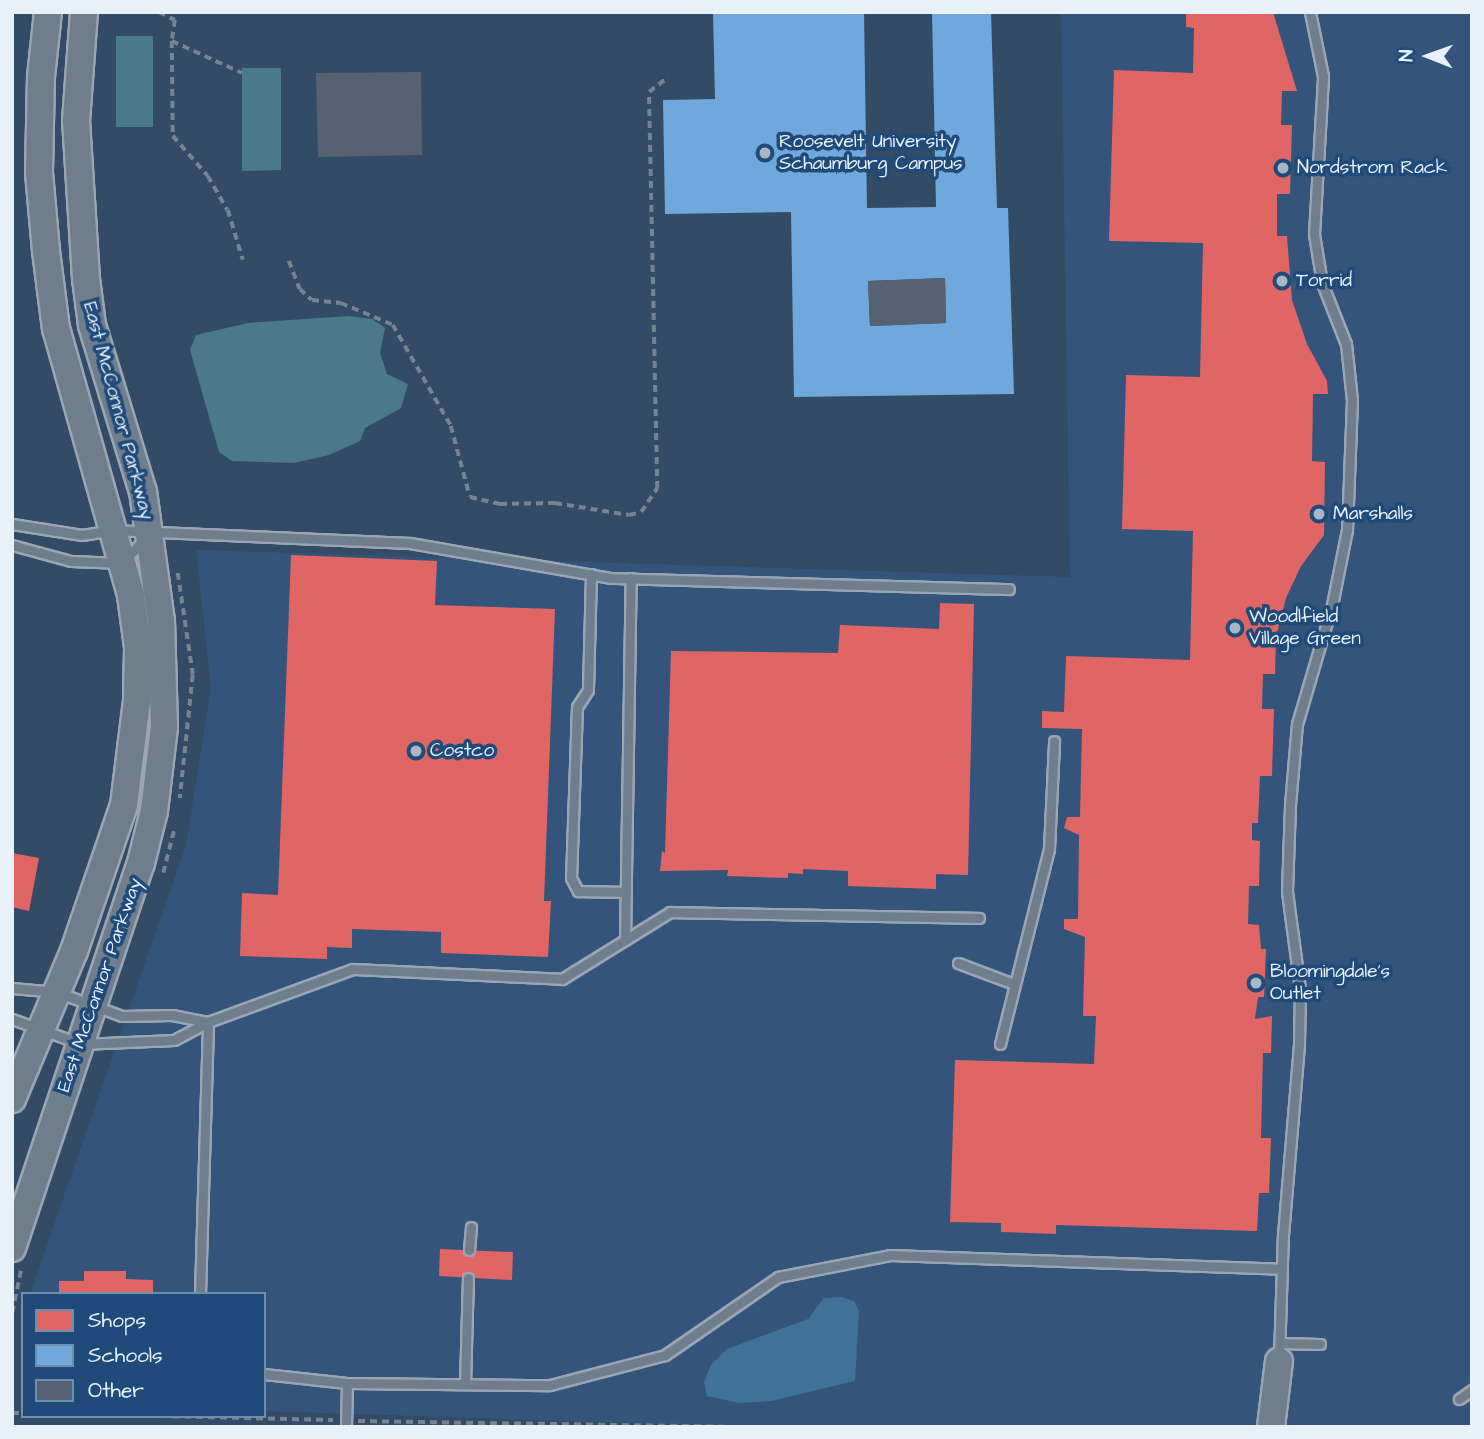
<!DOCTYPE html>
<style>
body{margin:0}
#map{position:relative;width:1484px;height:1439px;overflow:hidden;background:#344b65;font-family:"Architects Daughter",sans-serif}
div>[style]{position:absolute}
[style*='--x']{left:calc(var(--x)*1px);top:calc(var(--y)*1px);width:calc(var(--w)*1px);rotate:calc(var(--a)*1deg)}
.built>*{inset:0;background:#35547b}
.green>*{inset:0;background:#4a7a88}
.water>*{inset:0;background:#407199}
.shops>*{inset:0;background:#e06666}
.schools>*{inset:0;background:#6fa8dc}
.building>*{inset:0;background:#566272}
.path>*{height:3.5px;margin-top:-1.75px;transform-origin:0;background:repeating-linear-gradient(90deg,#778390 0 7px,transparent 0 12px)}
.roads{filter:drop-shadow(2px 0 #9aa6b3) drop-shadow(-2px 0 #9aa6b3) drop-shadow(0 2px #9aa6b3) drop-shadow(0 -2px #9aa6b3)}
.lane>*{height:9px;margin:-4.5px;padding:0 4.5px;transform-origin:4.5px;border-radius:4.5px;background:#707e8c}
.secondary>*{height:26px;margin:-13px;padding:0 13px;transform-origin:13px;border-radius:13px;background:#707e8c}
.dots>*{width:19px;height:19px;translate:-50% -50%;box-sizing:border-box;border:4px solid #1f4a7a;border-radius:50%}
span{translate:-50% -50%;white-space:nowrap;text-align:center;line-height:1.15;-webkit-text-stroke:7px #1f4a7a;paint-order:stroke}
.poi-label{font-size:19px;color:#e8f1f8}
.left{translate:0 -50%;text-align:left}
.street-label{font-size:19px;color:#e8f1f8}
.frame{position:absolute;inset:0;border:14px solid #e8f1f8;pointer-events:none}
.legend{position:absolute;left:21px;top:1292px;width:245px;height:126px;box-sizing:border-box;background:#1f4a7a;border:2px solid #6f8dac;margin:0;padding:9px 12px;list-style:none;font-size:21px;color:#e8f1f8}
.legend li{display:flex;align-items:center;gap:14px;height:35px}
.legend b{width:35px;border:2px solid #6f8dac}
.north{position:absolute;left:1393px;top:21px;width:70px;height:70px;-webkit-text-stroke:5px #1f4a7a;paint-order:stroke;rotate:271deg;font-size:19px;font-weight:700;line-height:28px;text-align:center;color:#e8f1f8}
.north::after{content:'';display:block;margin:auto;width:24px;height:32px;background:#e8f1f8;clip-path:polygon(50% 0,100% 100%,50% 72%,0 100%)}
</style>
<div id="map">
<div class="built">
<div style="clip-path:polygon(1061px 12px,1472px 12px,1472px 1427px,752px 1427px,264px 1411px,264px 1294px,30px 1294px,186px 845px,211px 688px,196px 550px,1070px 577px)"></div>
</div>
<div class="green">
<div style="clip-path:polygon(116px 36px,153px 36px,153px 127px,116px 127px)"></div>
<div style="clip-path:polygon(242px 68px,281px 68px,281px 170px,242px 171px)"></div>
<div style="clip-path:polygon(348px 316px,372px 319px,385px 328px,380px 353px,387px 374px,408px 384px,401px 408px,365px 428px,360px 441px,329px 455px,294px 463px,232px 461px,219px 452px,190px 350px,196px 335px,248px 323px)"></div>
</div>
<div class="water">
<div style="clip-path:polygon(842px 1297px,854px 1301px,859px 1311px,855px 1381px,771px 1401px,739px 1403px,707px 1396px,704px 1382px,711px 1365px,727px 1349px,808px 1319px,824px 1298px)"></div>
</div>
<div class="shops">
<div style="clip-path:polygon(1186px 12px,1273px 12px,1297px 91px,1282px 91px,1281px 125px,1292px 125px,1290px 194px,1277px 194px,1277px 236px,1287px 236px,1292px 300px,1307px 344px,1327px 381px,1328px 394px,1313px 394px,1312px 461px,1325px 462px,1324px 535px,1301px 566px,1286px 598px,1276px 637px,1275px 674px,1263px 674px,1262px 709px,1274px 709px,1272px 776px,1260px 776px,1258px 823px,1252px 823px,1252px 840px,1260px 841px,1259px 886px,1249px 886px,1248px 924px,1259px 925px,1261px 949px,1266px 949px,1264px 997px,1258px 997px,1255px 1019px,1272px 1016px,1271px 1053px,1263px 1053px,1261px 1138px,1271px 1138px,1269px 1193px,1259px 1193px,1257px 1231px,1056px 1225px,1056px 1234px,1001px 1232px,1001px 1223px,950px 1222px,955px 1060px,1094px 1064px,1096px 1016px,1083px 1016px,1085px 937px,1064px 929px,1064px 919px,1078px 919px,1079px 835px,1064px 828px,1067px 817px,1080px 817px,1082px 729px,1042px 728px,1042px 711px,1064px 712px,1066px 656px,1190px 660px,1193px 531px,1122px 529px,1126px 375px,1200px 377px,1203px 243px,1109px 241px,1114px 70px,1193px 73px,1194px 28px,1186px 27px)"></div>
<div style="clip-path:polygon(291px 555px,437px 561px,435px 605px,555px 609px,544px 901px,551px 901px,548px 957px,441px 953px,441px 932px,352px 929px,352px 948px,327px 947px,327px 959px,240px 956px,242px 893px,278px 895px)"></div>
<div style="clip-path:polygon(940px 603px,974px 604px,968px 875px,936px 874px,936px 889px,848px 886px,848px 871px,803px 869px,803px 874px,788px 873px,788px 878px,727px 876px,728px 870px,660px 871px,662px 851px,665px 853px,671px 651px,838px 653px,840px 625px,939px 629px)"></div>
<div style="clip-path:polygon(12px 853px,39px 858px,29px 911px,12px 907px)"></div>
<div style="clip-path:polygon(440px 1249px,513px 1252px,512px 1280px,439px 1276px)"></div>
<div style="clip-path:polygon(84px 1271px,126px 1271px,126px 1279px,153px 1280px,153px 1294px,59px 1294px,59px 1281px,84px 1281px)"></div>
</div>
<div class="schools">
<div style="clip-path:polygon(evenodd,713px 12px,864px 12px,867px 208px,936px 207px,932px 12px,991px 12px,997px 208px,1008px 208px,1014px 394px,794px 397px,791px 212px,665px 214px,663px 100px,715px 99px,713px 12px,945px 278px,946px 323px,870px 326px,868px 281px,945px 278px)"></div>
</div>
<div class="building">
<div style="clip-path:polygon(421px 72px,422px 155px,318px 157px,316px 73px)"></div>
<div style="clip-path:polygon(945px 278px,946px 323px,870px 326px,868px 281px)"></div>
</div>
<div class="path">
<div style="--x:159;--y:12;--w:18;--a:27"></div>
<div style="--x:175;--y:20;--w:21;--a:98"></div>
<div style="--x:172;--y:41;--w:77;--a:24.6"></div>
<div style="--x:172;--y:41;--w:95;--a:89.4"></div>
<div style="--x:173;--y:136;--w:53;--a:48.8"></div>
<div style="--x:208;--y:176;--w:39;--a:60"></div>
<div style="--x:228;--y:210;--w:52;--a:73.3"></div>
<div style="--x:289;--y:261;--w:30;--a:69"></div>
<div style="--x:300;--y:289;--w:16;--a:43"></div>
<div style="--x:312;--y:300;--w:29;--a:6"></div>
<div style="--x:341;--y:303;--w:56;--a:22.9"></div>
<div style="--x:393;--y:325;--w:116;--a:60.1"></div>
<div style="--x:451;--y:426;--w:73;--a:75"></div>
<div style="--x:470;--y:497;--w:31;--a:13"></div>
<div style="--x:500;--y:504;--w:55;--a:-1"></div>
<div style="--x:555;--y:503;--w:75;--a:9.2"></div>
<div style="--x:629;--y:515;--w:12;--a:-14"></div>
<div style="--x:641;--y:512;--w:29;--a:-56"></div>
<div style="--x:657;--y:488;--w:396;--a:-91.2"></div>
<div style="--x:649;--y:92;--w:24;--a:-38"></div>
<div style="--x:178;--y:573;--w:103;--a:81.6"></div>
<div style="--x:193;--y:675;--w:124;--a:96"></div>
<div style="--x:163;--y:873;--w:44;--a:-75.7"></div>
<div style="--x:12;--y:1313;--w:45;--a:-78.4"></div>
<div style="--x:12;--y:1413;--w:11;--a:0"></div>
<div style="--x:160;--y:1416;--w:173;--a:1.3"></div>
<div style="--x:358;--y:1421;--w:372;--a:0.9"></div>
</div>
<div class="roads">
<div class="lane">
<div style="--x:12;--y:524;--w:71;--a:8.9"></div>
<div style="--x:82;--y:535;--w:30;--a:-9"></div>
<div style="--x:112;--y:530;--w:298;--a:2.5"></div>
<div style="--x:410;--y:543;--w:203;--a:9.9"></div>
<div style="--x:610;--y:578;--w:399;--a:1.6"></div>
<div style="--x:12;--y:545;--w:61;--a:15.2"></div>
<div style="--x:71;--y:561;--w:51;--a:2.2"></div>
<div style="--x:122;--y:563;--w:33;--a:-47"></div>
<div style="--x:591;--y:574;--w:116;--a:91.5"></div>
<div style="--x:588;--y:690;--w:20;--a:123"></div>
<div style="--x:577;--y:707;--w:171;--a:92"></div>
<div style="--x:571;--y:878;--w:15;--a:62"></div>
<div style="--x:578;--y:891;--w:48;--a:1.2"></div>
<div style="--x:625;--y:940;--w:362;--a:-89.1"></div>
<div style="--x:958;--y:963;--w:60;--a:20.6"></div>
<div style="--x:12;--y:988;--w:45;--a:5.1"></div>
<div style="--x:57;--y:992;--w:69;--a:20.3"></div>
<div style="--x:122;--y:1016;--w:50;--a:-1.1"></div>
<div style="--x:172;--y:1015;--w:37;--a:11"></div>
<div style="--x:12;--y:1019;--w:73;--a:19.9"></div>
<div style="--x:81;--y:1044;--w:93;--a:-2.5"></div>
<div style="--x:174;--y:1040;--w:38;--a:-28"></div>
<div style="--x:208;--y:1022;--w:154;--a:-20.1"></div>
<div style="--x:353;--y:969;--w:209;--a:2.7"></div>
<div style="--x:562;--y:979;--w:127;--a:-31.8"></div>
<div style="--x:670;--y:912;--w:309;--a:1.1"></div>
<div style="--x:1000;--y:1044;--w:201;--a:-75.9"></div>
<div style="--x:1049;--y:849;--w:108;--a:-87.3"></div>
<div style="--x:469;--y:1250;--w:23;--a:-85"></div>
<div style="--x:200;--y:1294;--w:272;--a:-88.3"></div>
<div style="--x:1280;--y:1343;--w:40;--a:1.4"></div>
<div style="--x:1279;--y:1359;--w:124;--a:-88.2"></div>
<div style="--x:1283;--y:1235;--w:192;--a:-85.2"></div>
<div style="--x:1299;--y:1044;--w:55;--a:-89"></div>
<div style="--x:1300;--y:989;--w:99;--a:-97.6"></div>
<div style="--x:1287;--y:891;--w:86;--a:-88"></div>
<div style="--x:1290;--y:805;--w:81;--a:-85.1"></div>
<div style="--x:1297;--y:724;--w:124;--a:-73.6"></div>
<div style="--x:1332;--y:605;--w:76;--a:-78.7"></div>
<div style="--x:1347;--y:530;--w:130;--a:-87.8"></div>
<div style="--x:1352;--y:400;--w:56;--a:-96.1"></div>
<div style="--x:1346;--y:344;--w:66;--a:-111.5"></div>
<div style="--x:1322;--y:283;--w:50;--a:-99.3"></div>
<div style="--x:1314;--y:234;--w:158;--a:-86.7"></div>
<div style="--x:1323;--y:76;--w:65;--a:-101.5"></div>
<div style="--x:264;--y:1374;--w:83;--a:6.2"></div>
<div style="--x:347;--y:1383;--w:203;--a:0.6"></div>
<div style="--x:550;--y:1385;--w:119;--a:-14.6"></div>
<div style="--x:665;--y:1355;--w:137;--a:-34.6"></div>
<div style="--x:778;--y:1277;--w:114;--a:-11.1"></div>
<div style="--x:890;--y:1255;--w:392;--a:2"></div>
<div style="--x:465;--y:1384;--w:106;--a:-88.4"></div>
<div style="--x:1459;--y:1399;--w:16;--a:-35"></div>
<div style="--x:346;--y:1427;--w:44;--a:-88.7"></div>
</div>
<div class="secondary">
<div style="--x:12;--y:1099;--w:160;--a:-67.3"></div>
<div style="--x:74;--y:951;--w:154;--a:-71.1"></div>
<div style="--x:124;--y:805;--w:105;--a:-82.9"></div>
<div style="--x:137;--y:701;--w:54;--a:-88.9"></div>
<div style="--x:138;--y:647;--w:52;--a:-97.7"></div>
<div style="--x:131;--y:595;--w:276;--a:-105.7"></div>
<div style="--x:56;--y:329;--w:79;--a:-97.3"></div>
<div style="--x:46;--y:251;--w:79;--a:-95.1"></div>
<div style="--x:39;--y:172;--w:95;--a:-88.8"></div>
<div style="--x:41;--y:77;--w:65;--a:-83.9"></div>
<div style="--x:12;--y:1248;--w:406;--a:-71.5"></div>
<div style="--x:141;--y:863;--w:54;--a:-76"></div>
<div style="--x:154;--y:811;--w:85;--a:-83.2"></div>
<div style="--x:164;--y:727;--w:106;--a:-91.6"></div>
<div style="--x:161;--y:621;--w:130;--a:-97.9"></div>
<div style="--x:143;--y:492;--w:175;--a:-107"></div>
<div style="--x:92;--y:325;--w:46;--a:-97.4"></div>
<div style="--x:86;--y:279;--w:158;--a:-93.6"></div>
<div style="--x:76;--y:121;--w:109;--a:-85.8"></div>
<div style="--x:1271;--y:1427;--w:66;--a:-83.1"></div>
</div>
</div>
<div class="dots">
<div style="left:765px;top:153px;background:#a9b7c5"></div>
<div style="left:1283px;top:168px;background:#a9b7c5"></div>
<div style="left:1282px;top:281px;background:#a9b7c5"></div>
<div style="left:1319px;top:514px;background:#a9b7c5"></div>
<div style="left:1235px;top:628px;background:#a9b7c5"></div>
<div style="left:416px;top:751px;background:#a9b7c5"></div>
<div style="left:1256px;top:983px;background:#a9b7c5"></div>
</div>
<div class="poi-label">
<span class="left" style="left:779px;top:153px">Roosevelt University<br>Schaumburg Campus</span>
<span class="left" style="left:1297px;top:168px">Nordstrom Rack</span>
<span class="left" style="left:1296px;top:281px">Torrid</span>
<span class="left" style="left:1333px;top:514px">Marshalls</span>
<span class="left" style="left:1249px;top:628px">Woodlfield<br>Village Green</span>
<span class="left" style="left:430px;top:751px">Costco</span>
<span class="left" style="left:1270px;top:983px">Bloomingdale's<br>Outlet</span>
</div>
<div class="street-label">
<span style="left:118px;top:411px;rotate:75deg">East McConnor Parkway</span>
<span style="left:100px;top:985px;rotate:-71deg">East McConnor Parkway</span>
</div>
<div class="frame"></div>
<ul class="legend">
<li><b style="height:19px;background:#e06666"></b>Shops</li>
<li><b style="height:19px;background:#6fa8dc"></b>Schools</li>
<li><b style="height:19px;background:#566272"></b>Other</li>
</ul>
<div class="north">N</div>
</div>
